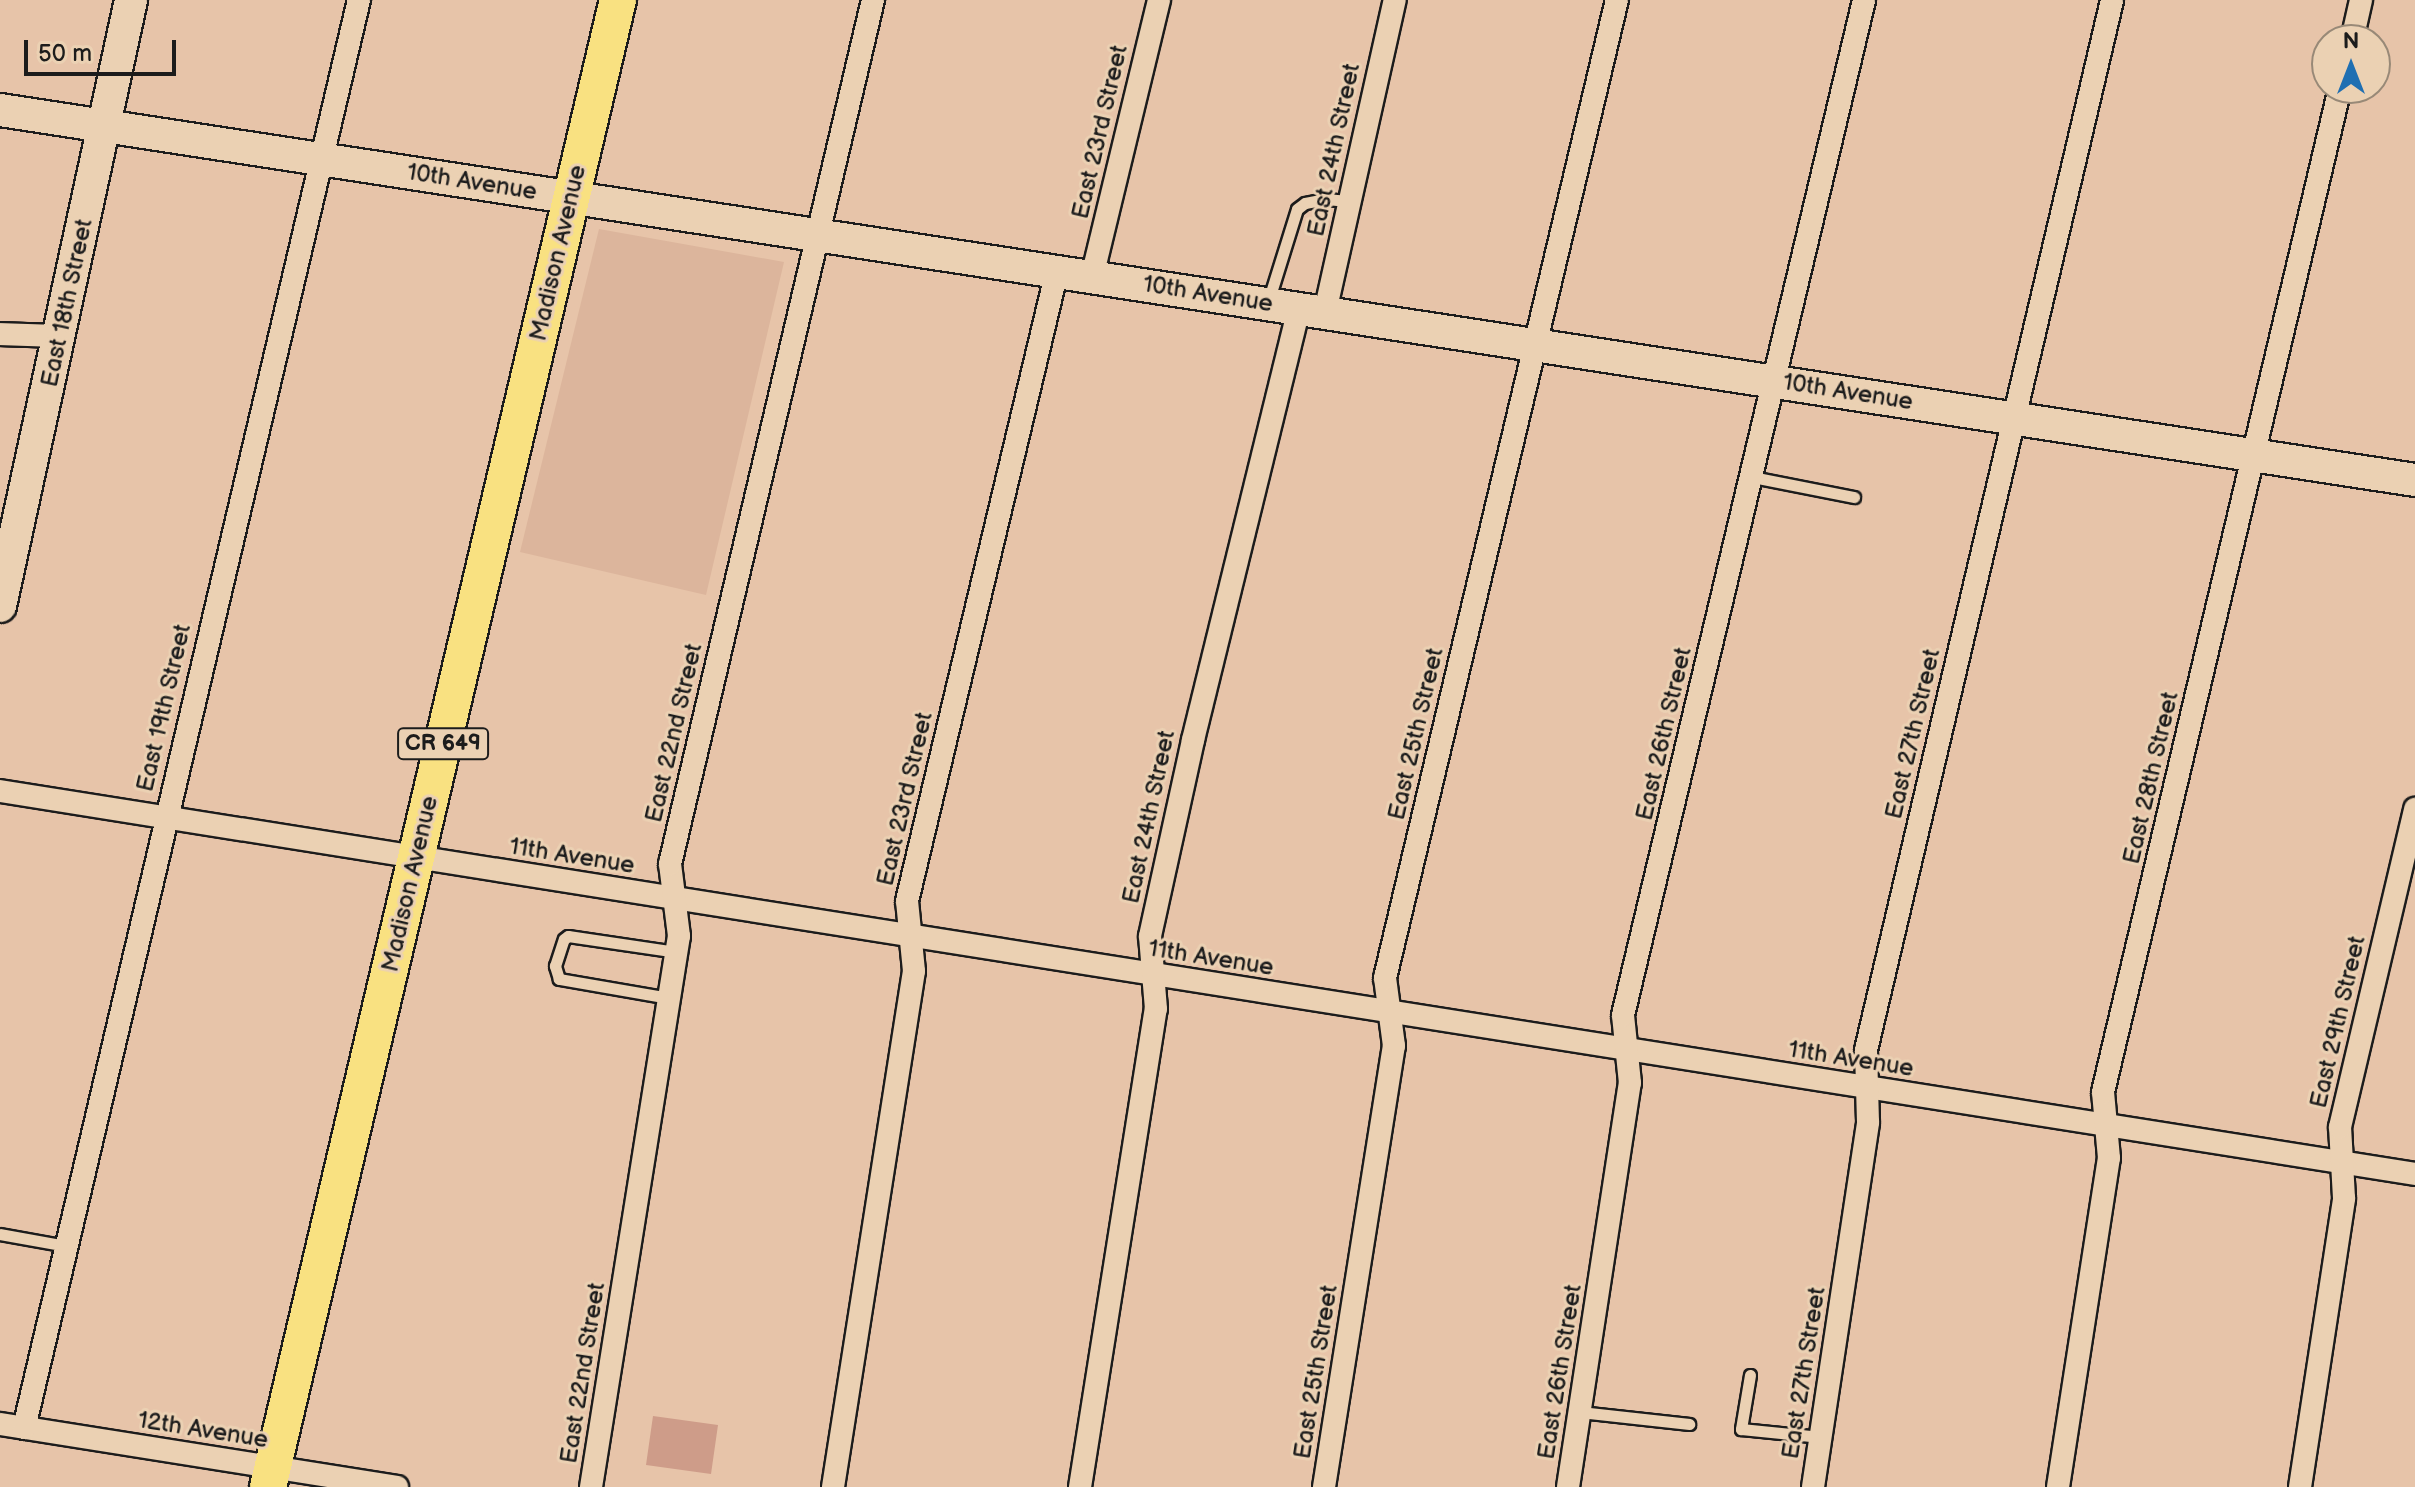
<!DOCTYPE html>
<style>
body{margin:0}
#map{position:relative;width:2415px;height:1487px;overflow:hidden;background:#e7c4a9;font-family:"Balsamiq Sans",sans-serif}
div>[style]{position:absolute}
[style*='--x']{left:calc(var(--x)*1px);top:calc(var(--y)*1px);width:calc(var(--w)*1px);rotate:calc(var(--a)*1deg)}
.built>*{inset:0;background:#dcb59c}
.building>*{inset:0;background:#ce9c89}
.roads{filter:drop-shadow(2px 0 #1c1c1c) drop-shadow(-2px 0 #1c1c1c) drop-shadow(0 2px #1c1c1c) drop-shadow(0 -2px #1c1c1c)}
.lane>*{height:11px;margin:-5.5px;padding:0 5.5px;transform-origin:5.5px;border-radius:5.5px;background:#ebd1b3}
.street>*{height:22px;margin:-11px;padding:0 11px;transform-origin:11px;border-radius:11px;background:#ebd1b3}
.secondary>*{height:32px;margin:-16px;padding:0 16px;transform-origin:16px;border-radius:16px;background:#ebd1b3}
.primary>*{height:36px;margin:-18px;padding:0 18px;transform-origin:18px;border-radius:18px;background:#f9e181}
span{translate:-50% -50%;white-space:nowrap;text-align:center;line-height:1.15;-webkit-text-stroke:6px #ebd1b3;paint-order:stroke}
.shield-label span{padding:2px 6px;background:#ebd1b3;border:2px solid;border-radius:6px;-webkit-text-stroke-width:0}
.shield-label{font-size:22px;color:#1c1c1c;font-weight:700}
.street-label{font-size:24px;color:#1c1c1c}
.north{position:absolute;left:2311px;top:24px;width:80px;height:80px;box-sizing:border-box;background:#ebd1b3;border:2px solid #988977;border-radius:50%;rotate:0deg;font-size:22px;font-weight:700;line-height:32px;text-align:center;color:#1c1c1c}
.north::after{content:'';display:block;margin:auto;width:28px;height:36px;background:#1f6fb2;clip-path:polygon(50% 0,100% 100%,50% 72%,0 100%)}
.scale{position:absolute;left:24px;top:40px;width:152px;height:36px;box-sizing:border-box;border:4px solid #1c1c1c;border-top:0;padding-left:10px;font-size:24px;line-height:28px;white-space:nowrap;color:#1c1c1c;-webkit-text-stroke:6px #ebd1b3;paint-order:stroke}
</style>
<div id="map">
<div class="built">
<div style="clip-path:polygon(599px 229px,784px 262px,706px 595px,520px 552px)"></div>
</div>
<div class="building">
<div style="clip-path:polygon(653px 1416px,718px 1425px,711px 1474px,646px 1465px)"></div>
</div>
<div class="roads">
<div class="lane">
<div style="--x:1268;--y:302;--w:97;--a:-72.7"></div>
<div style="--x:1297;--y:209;--w:10;--a:-37"></div>
<div style="--x:1305;--y:203;--w:21;--a:-11"></div>
<div style="--x:1326;--y:199;--w:22;--a:5"></div>
<div style="--x:1752;--y:477;--w:104;--a:11.1"></div>
<div style="--x:669;--y:998;--w:112;--a:-170.2"></div>
<div style="--x:559;--y:979;--w:14;--a:-107"></div>
<div style="--x:555;--y:966;--w:28;--a:-72"></div>
<div style="--x:564;--y:939;--w:5;--a:-37"></div>
<div style="--x:568;--y:936;--w:109;--a:8.4"></div>
<div style="--x:0;--y:1234;--w:67;--a:10.3"></div>
<div style="--x:1750;--y:1375;--w:55;--a:99.5"></div>
<div style="--x:1741;--y:1429;--w:80;--a:5.7"></div>
<div style="--x:1580;--y:1412;--w:110;--a:6.3"></div>
</div>
<div class="street">
<div style="--x:2352;--y:40;--w:41;--a:-77.3"></div>
<div style="--x:1092;--y:277;--w:285;--a:-76.4"></div>
<div style="--x:1325;--y:312;--w:320;--a:-77.4"></div>
<div style="--x:0;--y:334;--w:61;--a:1.9"></div>
<div style="--x:0;--y:791;--w:2445;--a:9.01"></div>
<div style="--x:0;--y:1424;--w:402;--a:9"></div>
<div style="--x:24;--y:1428;--w:1467;--a:-76.8"></div>
<div style="--x:591;--y:1487;--w:558;--a:-80.93"></div>
<div style="--x:679;--y:936;--w:73;--a:-97.1"></div>
<div style="--x:670;--y:864;--w:888;--a:-76.78"></div>
<div style="--x:833;--y:1487;--w:522;--a:-81.08"></div>
<div style="--x:914;--y:971;--w:70;--a:-95.7"></div>
<div style="--x:907;--y:901;--w:648;--a:-76.61"></div>
<div style="--x:1080;--y:1487;--w:484;--a:-81"></div>
<div style="--x:1156;--y:1009;--w:73;--a:-94.7"></div>
<div style="--x:1150;--y:936;--w:201;--a:-77.6"></div>
<div style="--x:1193;--y:740;--w:445;--a:-76.2"></div>
<div style="--x:1324;--y:1487;--w:447;--a:-81"></div>
<div style="--x:1394;--y:1046;--w:69;--a:-97.5"></div>
<div style="--x:1385;--y:978;--w:1005;--a:-76.66"></div>
<div style="--x:1568;--y:1487;--w:409;--a:-81.3"></div>
<div style="--x:1630;--y:1083;--w:68;--a:-95.9"></div>
<div style="--x:1623;--y:1015;--w:1043;--a:-76.64"></div>
<div style="--x:1813;--y:1487;--w:369;--a:-81.4"></div>
<div style="--x:1868;--y:1122;--w:72;--a:-91.6"></div>
<div style="--x:1866;--y:1050;--w:1078;--a:-76.81"></div>
<div style="--x:2058;--y:1487;--w:333;--a:-81.2"></div>
<div style="--x:2109;--y:1158;--w:66;--a:-95.2"></div>
<div style="--x:2103;--y:1092;--w:1032;--a:-76.72"></div>
<div style="--x:2300;--y:1487;--w:292;--a:-81.3"></div>
<div style="--x:2344;--y:1198;--w:71;--a:-93.2"></div>
<div style="--x:2340;--y:1127;--w:327;--a:-76.7"></div>
</div>
<div class="secondary">
<div style="--x:0;--y:110;--w:2443;--a:8.71"></div>
<div style="--x:0;--y:606;--w:620;--a:-77.8"></div>
</div>
<div class="primary">
<div style="--x:268;--y:1487;--w:1528;--a:-76.76"></div>
</div>
</div>
<div class="shield-label">
<span style="left:443px;top:744px">CR 649</span>
</div>
<div class="street-label">
<span style="left:1100px;top:132px;rotate:-77deg">East 23rd Street</span>
<span style="left:1334px;top:150px;rotate:-78deg">East 24th Street</span>
<span style="left:472px;top:182px;rotate:9deg">10th Avenue</span>
<span style="left:558px;top:253px;rotate:-77deg">Madison Avenue</span>
<span style="left:1208px;top:294px;rotate:9deg">10th Avenue</span>
<span style="left:67px;top:303px;rotate:-78deg">East 18th Street</span>
<span style="left:1848px;top:392px;rotate:9deg">10th Avenue</span>
<span style="left:164px;top:708px;rotate:-77deg">East 19th Street</span>
<span style="left:674px;top:733px;rotate:-77deg">East 22nd Street</span>
<span style="left:1416px;top:734px;rotate:-77deg">East 25th Street</span>
<span style="left:1664px;top:734px;rotate:-77deg">East 26th Street</span>
<span style="left:1913px;top:734px;rotate:-77deg">East 27th Street</span>
<span style="left:2151px;top:778px;rotate:-77deg">East 28th Street</span>
<span style="left:905px;top:799px;rotate:-77deg">East 23rd Street</span>
<span style="left:1149px;top:817px;rotate:-78deg">East 24th Street</span>
<span style="left:572px;top:856px;rotate:9deg">11th Avenue</span>
<span style="left:410px;top:884px;rotate:-77deg">Madison Avenue</span>
<span style="left:1211px;top:958px;rotate:9deg">11th Avenue</span>
<span style="left:2338px;top:1022px;rotate:-77deg">East 29th Street</span>
<span style="left:1851px;top:1059px;rotate:9deg">11th Avenue</span>
<span style="left:1316px;top:1372px;rotate:-81deg">East 25th Street</span>
<span style="left:1560px;top:1372px;rotate:-81deg">East 26th Street</span>
<span style="left:583px;top:1373px;rotate:-81deg">East 22nd Street</span>
<span style="left:1804px;top:1373px;rotate:-81deg">East 27th Street</span>
<span style="left:203px;top:1430px;rotate:9deg">12th Avenue</span>
</div>
<div class="north">N</div>
<div class="scale">50 m</div>
</div>
